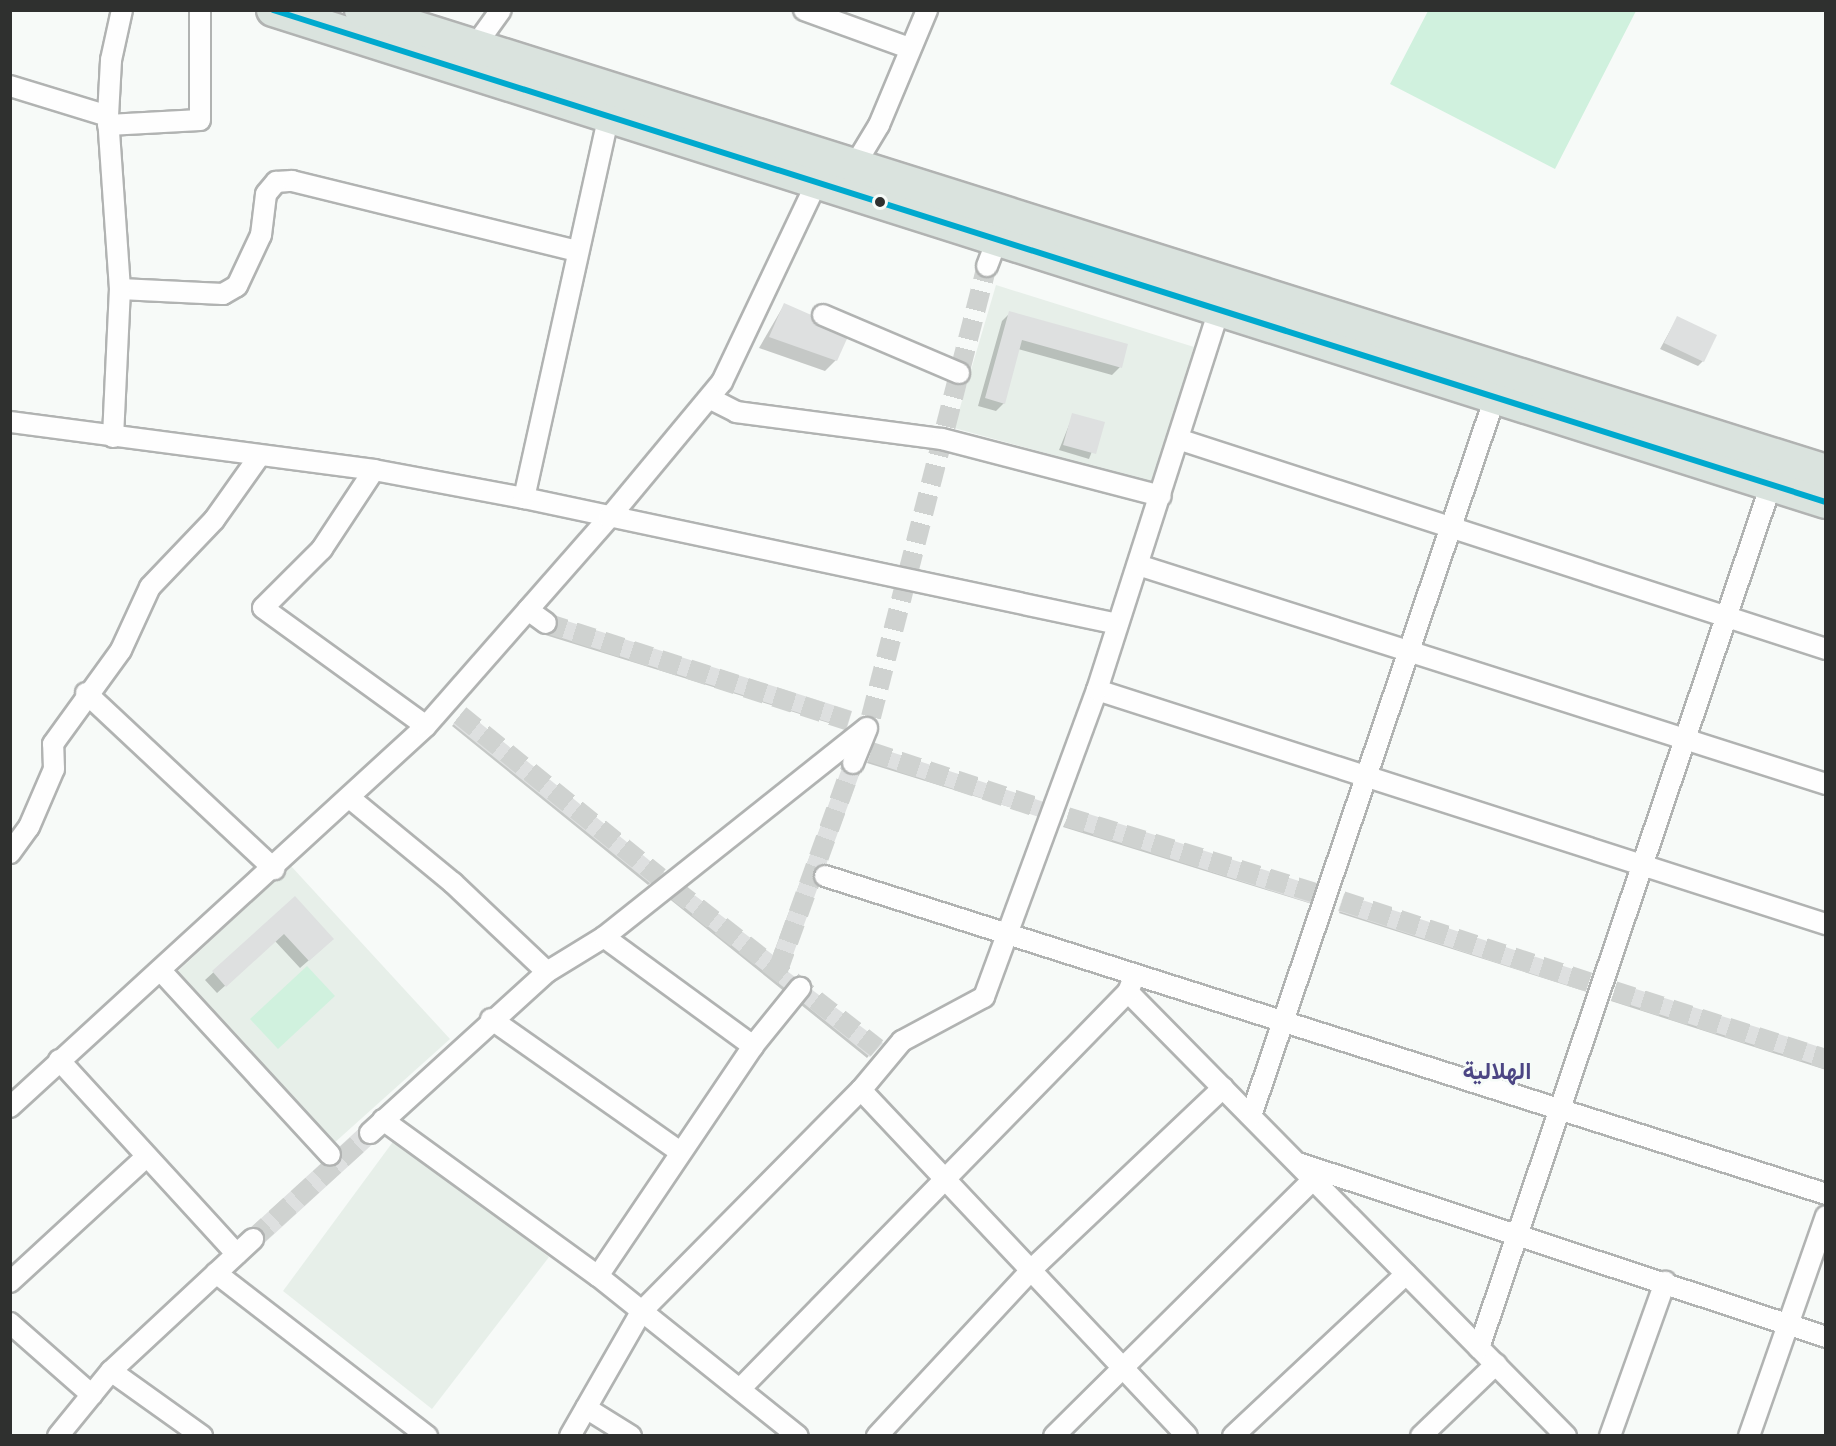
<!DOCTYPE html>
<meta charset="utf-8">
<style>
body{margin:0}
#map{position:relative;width:1836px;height:1446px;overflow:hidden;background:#f7faf8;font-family:"Noto Sans",Vazirmatn,sans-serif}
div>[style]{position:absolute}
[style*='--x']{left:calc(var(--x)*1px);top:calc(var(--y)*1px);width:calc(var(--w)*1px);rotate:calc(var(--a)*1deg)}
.built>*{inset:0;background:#e7efe9}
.green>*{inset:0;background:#d0f1de}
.shadow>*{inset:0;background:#0003}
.building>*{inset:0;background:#dee0e0}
.minor-tunnel>*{height:20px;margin-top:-10px;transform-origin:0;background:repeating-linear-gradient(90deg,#cfd2d0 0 20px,transparent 0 30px)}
.roads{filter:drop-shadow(2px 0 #b1b3b2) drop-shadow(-2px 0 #b1b3b2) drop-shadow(0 2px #b1b3b2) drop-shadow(0 -2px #b1b3b2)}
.minor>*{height:20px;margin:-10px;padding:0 10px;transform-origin:10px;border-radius:10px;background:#fefefe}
.primary>*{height:32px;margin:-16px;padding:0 16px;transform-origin:16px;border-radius:16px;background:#dae3de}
.bus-1>*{height:6px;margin:-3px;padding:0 3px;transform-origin:3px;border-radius:3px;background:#00a9ce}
.dots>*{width:16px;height:16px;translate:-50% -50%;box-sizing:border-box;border:3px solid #f6fbf8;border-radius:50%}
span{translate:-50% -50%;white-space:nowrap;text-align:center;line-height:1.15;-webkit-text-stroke:5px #f6fbf8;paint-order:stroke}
.district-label{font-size:24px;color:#4c4684;font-weight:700}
.frame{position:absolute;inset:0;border:12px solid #2f302f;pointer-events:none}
</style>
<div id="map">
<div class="built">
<div style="clip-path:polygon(996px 285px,1194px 347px,1154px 483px,954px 428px)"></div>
<div style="clip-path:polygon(291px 866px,450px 1039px,333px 1144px,176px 973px)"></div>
<div style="clip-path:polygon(395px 1139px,549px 1257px,432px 1409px,283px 1291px)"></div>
</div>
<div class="green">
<div style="clip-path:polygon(1428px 11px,1428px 10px,1636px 11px,1555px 169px,1390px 84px)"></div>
<div style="clip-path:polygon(307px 966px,335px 996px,278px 1049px,250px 1019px)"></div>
</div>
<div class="shadow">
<div style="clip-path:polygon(784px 305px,836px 360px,825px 371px,759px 348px)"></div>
<div style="clip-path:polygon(1010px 313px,1120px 367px,1112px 375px,1018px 349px,1004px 403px,996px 411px,978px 406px,1002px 321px)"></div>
<div style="clip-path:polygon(1677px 318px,1703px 361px,1698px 366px,1660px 349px)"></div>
<div style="clip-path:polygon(1073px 415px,1103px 423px,1089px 459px,1059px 450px)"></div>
<div style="clip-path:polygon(546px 619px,850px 712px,845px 728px,542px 634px)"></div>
<div style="clip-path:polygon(465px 712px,661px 875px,648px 885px,452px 726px)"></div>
<div style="clip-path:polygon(874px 747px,1038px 816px,867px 763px)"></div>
<div style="clip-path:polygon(845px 762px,785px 971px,880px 1043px,867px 1058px,667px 897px,680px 886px,772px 957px)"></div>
<div style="clip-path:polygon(1071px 810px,1316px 888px,1312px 904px,1063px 827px)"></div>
<div style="clip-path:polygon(1345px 896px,1584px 991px,1339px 913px)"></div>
<div style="clip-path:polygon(295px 898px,324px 947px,300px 968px,275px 941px,217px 993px,205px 980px)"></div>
<div style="clip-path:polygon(1617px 984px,1826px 1051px,1826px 1070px,1611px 1001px)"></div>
</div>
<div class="building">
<div style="clip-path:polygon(784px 303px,850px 332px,837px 361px,769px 337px)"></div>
<div style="clip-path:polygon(1009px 311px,1128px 344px,1122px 368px,1022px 340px,1005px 404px,985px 398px)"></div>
<div style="clip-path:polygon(1677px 316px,1717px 335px,1704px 362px,1664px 343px)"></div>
<div style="clip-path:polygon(1072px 413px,1105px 422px,1096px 454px,1063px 445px)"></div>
<div style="clip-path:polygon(548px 615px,852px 711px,847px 728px,543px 632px)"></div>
<div style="clip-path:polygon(464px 710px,665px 873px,651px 884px,453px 724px)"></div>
<div style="clip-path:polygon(873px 746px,1044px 802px,1039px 817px,868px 761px)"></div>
<div style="clip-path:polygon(845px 760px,862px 767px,787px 971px,883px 1043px,870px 1057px,668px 894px,680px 884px,773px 955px)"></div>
<div style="clip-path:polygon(1070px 808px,1318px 887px,1313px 904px,1065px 825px)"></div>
<div style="clip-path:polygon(1344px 894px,1591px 975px,1585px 991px,1338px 911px)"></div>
<div style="clip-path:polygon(295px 896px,334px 939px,309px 961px,284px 934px,226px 987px,212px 971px)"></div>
<div style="clip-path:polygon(1617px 983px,1826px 1049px,1826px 1068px,1612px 999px)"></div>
<div style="clip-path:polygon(363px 1125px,377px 1140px,260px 1247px,246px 1232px)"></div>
</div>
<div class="minor-tunnel">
<div style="--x:546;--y:623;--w:318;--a:17.9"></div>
<div style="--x:460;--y:715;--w:257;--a:39.1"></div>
<div style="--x:871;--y:717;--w:466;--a:-75.6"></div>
<div style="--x:871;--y:752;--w:180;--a:18.4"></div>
<div style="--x:1067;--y:817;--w:260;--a:17"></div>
<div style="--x:674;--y:889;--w:258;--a:38.1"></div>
<div style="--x:1342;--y:901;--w:260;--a:18.2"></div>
<div style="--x:778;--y:970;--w:220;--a:-70.1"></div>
<div style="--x:1614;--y:991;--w:223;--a:17.8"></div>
<div style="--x:253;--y:1239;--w:158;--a:-42.2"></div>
</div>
<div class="roads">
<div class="minor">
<div style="--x:804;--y:10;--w:112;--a:19.9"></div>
<div style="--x:475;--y:46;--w:44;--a:-54.2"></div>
<div style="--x:10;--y:86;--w:102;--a:17"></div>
<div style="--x:108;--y:125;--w:92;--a:-3.1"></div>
<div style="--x:200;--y:120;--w:110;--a:-90"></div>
<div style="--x:850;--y:173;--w:56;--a:-58.9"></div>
<div style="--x:879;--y:125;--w:125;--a:-67.3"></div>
<div style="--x:987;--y:266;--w:28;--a:-69"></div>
<div style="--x:120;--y:289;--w:103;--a:2.8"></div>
<div style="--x:223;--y:294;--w:16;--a:-30"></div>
<div style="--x:237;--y:286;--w:56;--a:-64.8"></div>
<div style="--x:261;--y:235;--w:41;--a:-83"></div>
<div style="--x:266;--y:194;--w:16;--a:-50"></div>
<div style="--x:276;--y:182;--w:16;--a:-4"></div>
<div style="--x:292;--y:181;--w:294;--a:13.8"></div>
<div style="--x:823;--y:315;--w:148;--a:23.1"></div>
<div style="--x:711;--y:399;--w:28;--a:27"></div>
<div style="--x:736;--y:412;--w:208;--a:7.5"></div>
<div style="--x:942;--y:439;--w:226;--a:14.6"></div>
<div style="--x:10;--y:422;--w:367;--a:7.5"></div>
<div style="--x:374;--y:470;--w:153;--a:10.6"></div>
<div style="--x:524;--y:498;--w:607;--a:11.98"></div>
<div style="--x:113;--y:437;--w:148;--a:-87.3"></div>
<div style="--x:120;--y:289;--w:173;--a:-94"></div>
<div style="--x:108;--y:116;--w:56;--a:-86.9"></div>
<div style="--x:111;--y:60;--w:51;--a:-77.6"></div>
<div style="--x:1181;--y:440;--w:678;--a:17.95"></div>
<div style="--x:374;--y:470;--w:95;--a:123.4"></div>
<div style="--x:322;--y:549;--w:83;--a:135"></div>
<div style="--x:263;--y:608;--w:201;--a:35.9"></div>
<div style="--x:524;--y:498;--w:393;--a:-77.5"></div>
<div style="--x:1138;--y:565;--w:722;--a:17.66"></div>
<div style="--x:528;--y:610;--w:22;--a:36"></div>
<div style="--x:1097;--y:690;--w:766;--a:17.8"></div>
<div style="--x:86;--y:693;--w:258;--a:43.1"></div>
<div style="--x:853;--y:763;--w:37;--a:-68"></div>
<div style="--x:351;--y:799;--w:132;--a:39.5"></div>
<div style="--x:453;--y:883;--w:129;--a:43.4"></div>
<div style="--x:10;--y:853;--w:32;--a:-54"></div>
<div style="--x:29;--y:827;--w:63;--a:-66.7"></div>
<div style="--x:54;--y:769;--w:25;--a:-92"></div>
<div style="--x:53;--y:744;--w:116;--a:-54.1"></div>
<div style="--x:121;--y:650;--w:69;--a:-65.3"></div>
<div style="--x:150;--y:587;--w:93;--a:-46.3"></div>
<div style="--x:214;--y:520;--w:76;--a:-54.6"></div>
<div style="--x:825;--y:876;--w:1050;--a:17.62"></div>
<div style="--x:604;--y:937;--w:185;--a:36.2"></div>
<div style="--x:162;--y:972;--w:248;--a:47.4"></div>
<div style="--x:1128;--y:992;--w:624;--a:45.39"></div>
<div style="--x:491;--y:1019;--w:231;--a:35.1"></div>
<div style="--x:59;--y:1060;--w:263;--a:47.5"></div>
<div style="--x:861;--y:1090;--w:475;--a:46.7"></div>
<div style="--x:10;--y:1107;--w:564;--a:-42.49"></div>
<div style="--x:426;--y:726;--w:277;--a:-48.7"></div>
<div style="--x:609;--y:518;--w:177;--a:-50.3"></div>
<div style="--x:722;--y:382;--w:221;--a:-64.6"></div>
<div style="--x:1251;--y:1116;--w:759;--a:-71.25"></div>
<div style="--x:383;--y:1120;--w:266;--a:36"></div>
<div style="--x:598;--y:1276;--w:256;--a:38.7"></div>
<div style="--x:370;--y:1133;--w:239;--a:-42.3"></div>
<div style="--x:547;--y:972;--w:67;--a:-31.6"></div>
<div style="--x:604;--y:937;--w:336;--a:-38.5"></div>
<div style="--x:1298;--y:1163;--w:556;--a:18.24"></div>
<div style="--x:216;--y:1273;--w:267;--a:37.7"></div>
<div style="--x:598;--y:1276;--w:277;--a:-56"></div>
<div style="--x:753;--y:1046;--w:75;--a:-51"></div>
<div style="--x:10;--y:1282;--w:185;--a:-42.6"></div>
<div style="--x:10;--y:1323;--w:109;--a:41.3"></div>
<div style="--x:1479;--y:1348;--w:911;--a:-71.31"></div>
<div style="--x:111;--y:1371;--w:112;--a:35.5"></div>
<div style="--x:740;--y:1389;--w:555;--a:-45.66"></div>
<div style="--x:1128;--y:992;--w:11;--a:-68"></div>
<div style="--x:586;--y:1408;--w:53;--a:31.9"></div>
<div style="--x:58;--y:1436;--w:84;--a:-50.8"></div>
<div style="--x:111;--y:1371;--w:194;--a:-42.9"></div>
<div style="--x:570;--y:1436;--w:143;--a:-60.2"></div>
<div style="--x:641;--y:1312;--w:313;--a:-45.3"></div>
<div style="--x:861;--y:1090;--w:64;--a:-50.1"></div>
<div style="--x:902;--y:1041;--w:93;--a:-28.2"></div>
<div style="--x:984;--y:997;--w:327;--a:-69.8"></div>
<div style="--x:1097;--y:690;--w:401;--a:-72.2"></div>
<div style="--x:877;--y:1436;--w:229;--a:-47.1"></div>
<div style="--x:1033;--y:1268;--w:262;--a:-43.5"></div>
<div style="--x:1054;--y:1436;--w:364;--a:-44.7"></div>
<div style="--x:1233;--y:1436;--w:237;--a:-43.1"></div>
<div style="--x:1421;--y:1436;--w:104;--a:-43.8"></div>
<div style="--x:1610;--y:1436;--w:164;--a:-70.3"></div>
<div style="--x:1749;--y:1436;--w:233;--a:-70.7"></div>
</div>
<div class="primary">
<div style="--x:273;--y:10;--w:1629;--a:17.58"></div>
<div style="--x:361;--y:10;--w:1536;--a:17.47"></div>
</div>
</div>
<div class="bus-1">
<div style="--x:273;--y:10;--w:1629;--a:17.58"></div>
</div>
<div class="dots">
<div style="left:880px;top:202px;background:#2f302f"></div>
</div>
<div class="district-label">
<span style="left:1497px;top:1070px">الهلالية</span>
</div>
<div class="frame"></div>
</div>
